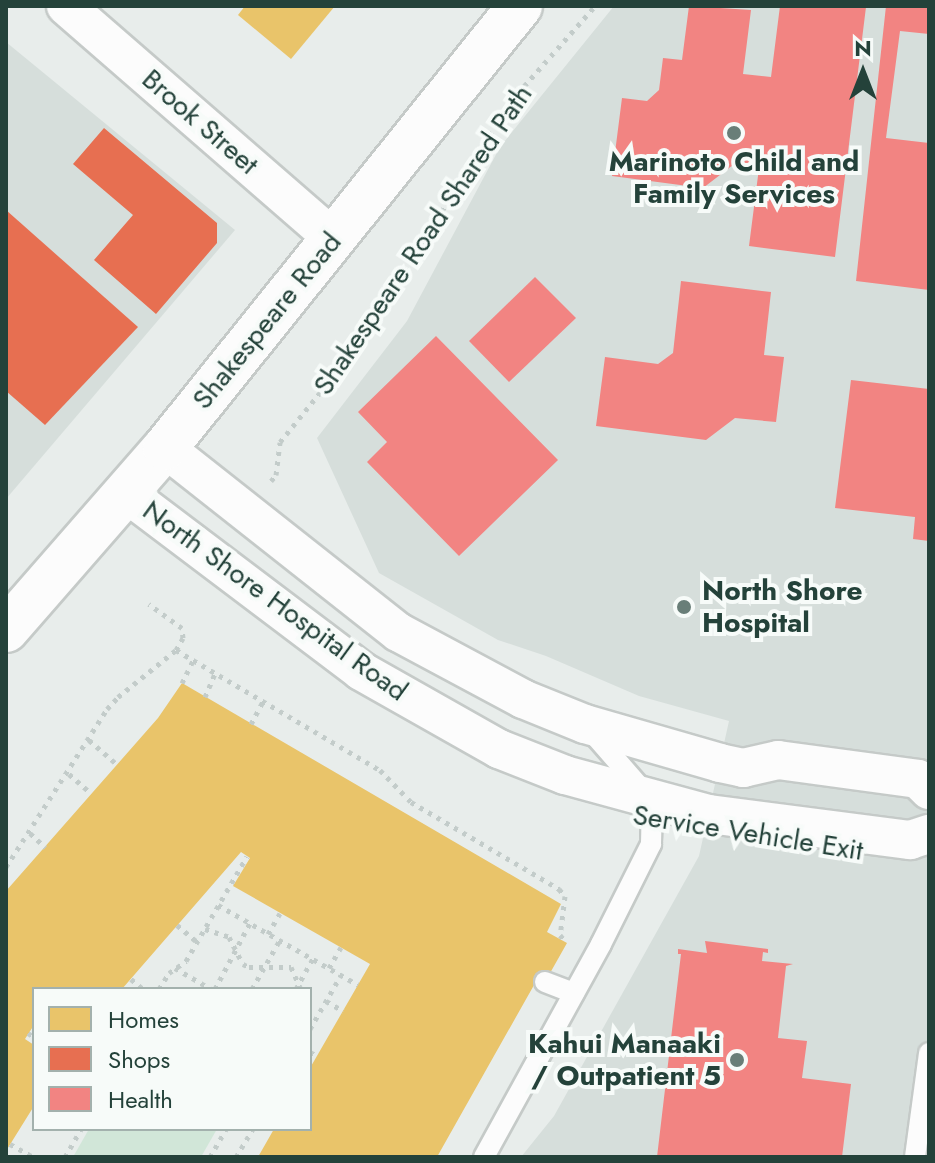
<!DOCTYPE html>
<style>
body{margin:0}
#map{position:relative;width:935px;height:1163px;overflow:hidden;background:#e8edeb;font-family:Jost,sans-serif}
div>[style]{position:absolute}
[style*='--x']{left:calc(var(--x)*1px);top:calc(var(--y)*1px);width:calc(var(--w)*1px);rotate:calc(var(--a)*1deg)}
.built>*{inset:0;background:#d6dedb}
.green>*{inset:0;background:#d1e6d8}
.homes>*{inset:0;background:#e9c46a}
.shops>*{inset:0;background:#e76f51}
.health>*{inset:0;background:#f28482}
.path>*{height:5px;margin-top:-2.5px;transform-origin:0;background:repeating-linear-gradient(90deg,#c3ccca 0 4px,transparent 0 10px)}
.roads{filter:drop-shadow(2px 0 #c5cac8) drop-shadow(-2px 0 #c5cac8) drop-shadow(0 2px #c5cac8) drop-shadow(0 -2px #c5cac8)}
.service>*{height:20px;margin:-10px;padding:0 10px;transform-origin:10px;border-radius:10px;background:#fcfcfc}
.minor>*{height:38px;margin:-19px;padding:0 19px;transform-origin:19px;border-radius:19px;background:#fcfcfc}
.secondary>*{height:44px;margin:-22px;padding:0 22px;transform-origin:22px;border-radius:22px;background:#fcfcfc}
.dots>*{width:22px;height:22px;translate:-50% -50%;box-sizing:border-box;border:4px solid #f7fbf9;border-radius:50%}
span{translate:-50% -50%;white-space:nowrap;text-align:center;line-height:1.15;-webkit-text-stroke:8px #f7fbf9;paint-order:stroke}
.street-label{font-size:28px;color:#24423a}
.poi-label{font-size:28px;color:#24423a;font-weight:700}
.left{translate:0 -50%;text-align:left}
.right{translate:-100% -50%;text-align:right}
.frame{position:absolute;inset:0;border:8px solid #24423a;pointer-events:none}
.legend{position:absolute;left:32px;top:987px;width:280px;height:144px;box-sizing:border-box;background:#f7fbf9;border:2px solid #a3b1ad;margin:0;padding:10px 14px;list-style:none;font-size:24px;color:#24423a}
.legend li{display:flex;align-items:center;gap:16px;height:40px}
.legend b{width:40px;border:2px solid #a3b1ad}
.north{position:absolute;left:823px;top:32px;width:80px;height:80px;-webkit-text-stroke:6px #f7fbf9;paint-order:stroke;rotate:0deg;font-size:22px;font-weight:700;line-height:32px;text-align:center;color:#24423a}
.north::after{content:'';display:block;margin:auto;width:28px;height:36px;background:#24423a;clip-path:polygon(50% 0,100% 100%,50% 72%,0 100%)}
</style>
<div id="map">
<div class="built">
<div style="clip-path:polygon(614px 6px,929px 6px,929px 1157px,521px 1157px,554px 1116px,699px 856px,729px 721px,639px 696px,546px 656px,498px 640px,379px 573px,317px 438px,407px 321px,500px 147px)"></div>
<div style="clip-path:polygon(6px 42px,235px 230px,6px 499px)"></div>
</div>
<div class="green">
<div style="clip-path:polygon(89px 1129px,217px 1129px,201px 1157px,73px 1157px)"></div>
</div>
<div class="homes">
<div style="clip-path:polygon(245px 6px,335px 6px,291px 59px,238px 15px)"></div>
<div style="clip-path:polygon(182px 683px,561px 904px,547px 932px,567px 943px,545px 982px,538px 978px,437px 1157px,258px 1157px,274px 1129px,310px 1129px,310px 1068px,370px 964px,233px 886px,250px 858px,241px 852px,122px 989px,34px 989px,34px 1025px,25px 1039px,34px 1045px,34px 1106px,6px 1151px,6px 891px,158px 718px)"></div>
</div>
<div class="shops">
<div style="clip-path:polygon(104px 128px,217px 223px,217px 243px,156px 314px,94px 260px,133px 215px,73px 164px)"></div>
<div style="clip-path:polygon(6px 210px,138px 327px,45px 425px,6px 391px)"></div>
</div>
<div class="health">
<div style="clip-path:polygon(689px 6px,751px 10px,743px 74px,771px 77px,780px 6px,866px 7px,835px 257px,749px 246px,759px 168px,733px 165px,703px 188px,612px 176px,622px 98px,647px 101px,659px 90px,663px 58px,682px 60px)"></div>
<div style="clip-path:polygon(886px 6px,929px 6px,929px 34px,900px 31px,886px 138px,929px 143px,929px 290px,856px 281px)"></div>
<div style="clip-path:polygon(535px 277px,576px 318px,509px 382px,469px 341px)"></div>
<div style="clip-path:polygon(681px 281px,771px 292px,764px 355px,784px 357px,776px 422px,735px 418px,706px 440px,596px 426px,605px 357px,658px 364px,673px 353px)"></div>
<div style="clip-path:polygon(436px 336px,558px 460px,459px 556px,367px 462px,387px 442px,358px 412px)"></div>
<div style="clip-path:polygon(851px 380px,929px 389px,929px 541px,913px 539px,915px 517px,835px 508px)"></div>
<div style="clip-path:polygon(705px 941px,768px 949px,768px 953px,763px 952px,762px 961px,793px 964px,786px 966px,778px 1038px,807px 1041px,802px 1078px,851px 1084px,842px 1157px,657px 1157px,681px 954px,678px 954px,678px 949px,707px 953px)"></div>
</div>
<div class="path">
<div style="--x:271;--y:481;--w:8;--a:-50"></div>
<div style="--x:276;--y:475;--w:33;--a:-83"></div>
<div style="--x:280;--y:442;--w:122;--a:-51"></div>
<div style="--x:357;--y:347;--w:290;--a:-58"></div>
<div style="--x:511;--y:101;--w:127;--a:-48.5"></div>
<div style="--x:176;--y:650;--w:237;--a:30.5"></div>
<div style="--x:380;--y:770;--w:45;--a:45.9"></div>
<div style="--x:411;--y:802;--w:172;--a:30.4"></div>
<div style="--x:559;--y:889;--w:9;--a:49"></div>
<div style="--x:565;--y:896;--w:39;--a:97"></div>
<div style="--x:560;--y:935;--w:9;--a:49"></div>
<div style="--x:182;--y:683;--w:25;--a:-64"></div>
<div style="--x:205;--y:697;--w:26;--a:-67"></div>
<div style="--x:251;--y:724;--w:26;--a:-62"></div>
<div style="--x:89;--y:740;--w:37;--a:41"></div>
<div style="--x:69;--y:774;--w:29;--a:41"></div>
<div style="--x:30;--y:833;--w:21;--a:43"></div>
<div style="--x:6;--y:867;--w:188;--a:-57.4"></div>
<div style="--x:107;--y:709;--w:16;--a:-47"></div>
<div style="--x:118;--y:697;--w:75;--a:-39"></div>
<div style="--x:176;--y:650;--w:14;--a:-60"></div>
<div style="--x:183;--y:638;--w:10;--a:-96"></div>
<div style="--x:182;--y:628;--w:41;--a:-144"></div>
<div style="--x:218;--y:905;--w:161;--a:29.7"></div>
<div style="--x:177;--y:925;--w:26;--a:40"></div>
<div style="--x:205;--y:929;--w:25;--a:18"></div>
<div style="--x:229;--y:937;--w:30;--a:63"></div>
<div style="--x:243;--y:964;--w:7;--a:27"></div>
<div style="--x:249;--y:967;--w:42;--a:0"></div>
<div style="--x:291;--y:967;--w:24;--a:66"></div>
<div style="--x:268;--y:934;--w:24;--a:-60"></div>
<div style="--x:175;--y:968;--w:42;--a:30.3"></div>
<div style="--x:329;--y:968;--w:24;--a:-60"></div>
<div style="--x:131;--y:979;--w:16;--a:40"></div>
<div style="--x:159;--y:989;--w:19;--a:-58"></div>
<div style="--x:169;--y:973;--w:21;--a:-35"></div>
<div style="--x:186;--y:961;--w:121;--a:-59.8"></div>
<div style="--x:215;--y:989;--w:75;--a:-62.1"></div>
<div style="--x:252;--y:989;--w:56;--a:-60.3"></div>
<div style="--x:296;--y:989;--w:35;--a:-61"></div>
<div style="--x:326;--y:1001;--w:20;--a:30"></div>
<div style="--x:310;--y:1029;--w:62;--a:-60.1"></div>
<div style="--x:28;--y:1033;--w:7;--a:34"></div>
<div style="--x:310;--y:1052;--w:8;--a:30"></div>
<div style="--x:10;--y:1144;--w:26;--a:29"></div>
<div style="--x:65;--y:1157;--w:32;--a:-60"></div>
<div style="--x:210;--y:1157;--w:32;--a:-60"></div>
<div style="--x:236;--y:1157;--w:33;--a:-59"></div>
</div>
<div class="roads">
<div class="service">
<div style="--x:545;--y:982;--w:31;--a:21"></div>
<div style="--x:484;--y:1157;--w:243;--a:-61.2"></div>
<div style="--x:601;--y:944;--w:112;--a:-63.4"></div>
<div style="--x:651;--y:844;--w:43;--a:-88.7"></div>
<div style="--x:652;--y:801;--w:94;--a:-131.1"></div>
<div style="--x:915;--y:1157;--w:105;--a:-82.3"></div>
</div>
<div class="minor">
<div style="--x:66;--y:6;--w:355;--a:41"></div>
<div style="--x:165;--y:448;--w:297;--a:38.3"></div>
<div style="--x:398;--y:632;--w:142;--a:28.2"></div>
<div style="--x:523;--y:699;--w:67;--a:22"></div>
<div style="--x:585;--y:724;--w:141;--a:16.1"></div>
<div style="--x:720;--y:763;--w:24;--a:12"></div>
<div style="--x:743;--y:768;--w:36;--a:-13"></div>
<div style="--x:778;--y:760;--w:141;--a:7.7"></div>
<div style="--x:918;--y:779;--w:16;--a:45"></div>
<div style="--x:126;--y:493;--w:295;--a:37.1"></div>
<div style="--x:361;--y:671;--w:159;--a:29.5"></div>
<div style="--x:499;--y:749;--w:71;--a:21.5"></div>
<div style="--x:565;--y:775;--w:149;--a:15.2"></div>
<div style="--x:709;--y:814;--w:203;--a:7.4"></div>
<div style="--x:910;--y:840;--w:20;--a:-18"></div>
</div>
<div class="secondary">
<div style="--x:6;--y:630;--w:242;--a:-48.9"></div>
<div style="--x:165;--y:448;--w:567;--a:-51.23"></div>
</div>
</div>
<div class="dots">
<div style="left:734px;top:133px;background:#697e78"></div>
<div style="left:684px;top:607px;background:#697e78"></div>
<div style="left:737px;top:1060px;background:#697e78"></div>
</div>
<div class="street-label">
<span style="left:200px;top:122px;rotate:41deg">Brook Street</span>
<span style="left:423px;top:240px;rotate:-56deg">Shakespeare Road Shared Path</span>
<span style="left:267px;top:321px;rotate:-51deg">Shakespeare Road</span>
<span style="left:275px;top:601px;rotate:36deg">North Shore Hospital Road</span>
<span style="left:748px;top:833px;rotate:9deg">Service Vehicle Exit</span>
</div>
<div class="poi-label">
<span style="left:734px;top:178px">Marinoto Child and<br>Family Services</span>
<span class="left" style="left:702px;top:607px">North Shore<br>Hospital</span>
<span class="right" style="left:721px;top:1060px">Kahui Manaaki<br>/ Outpatient 5</span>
</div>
<div class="frame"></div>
<ul class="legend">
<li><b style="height:22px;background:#e9c46a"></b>Homes</li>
<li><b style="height:22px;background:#e76f51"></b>Shops</li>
<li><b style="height:22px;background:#f28482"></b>Health</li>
</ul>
<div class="north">N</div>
</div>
